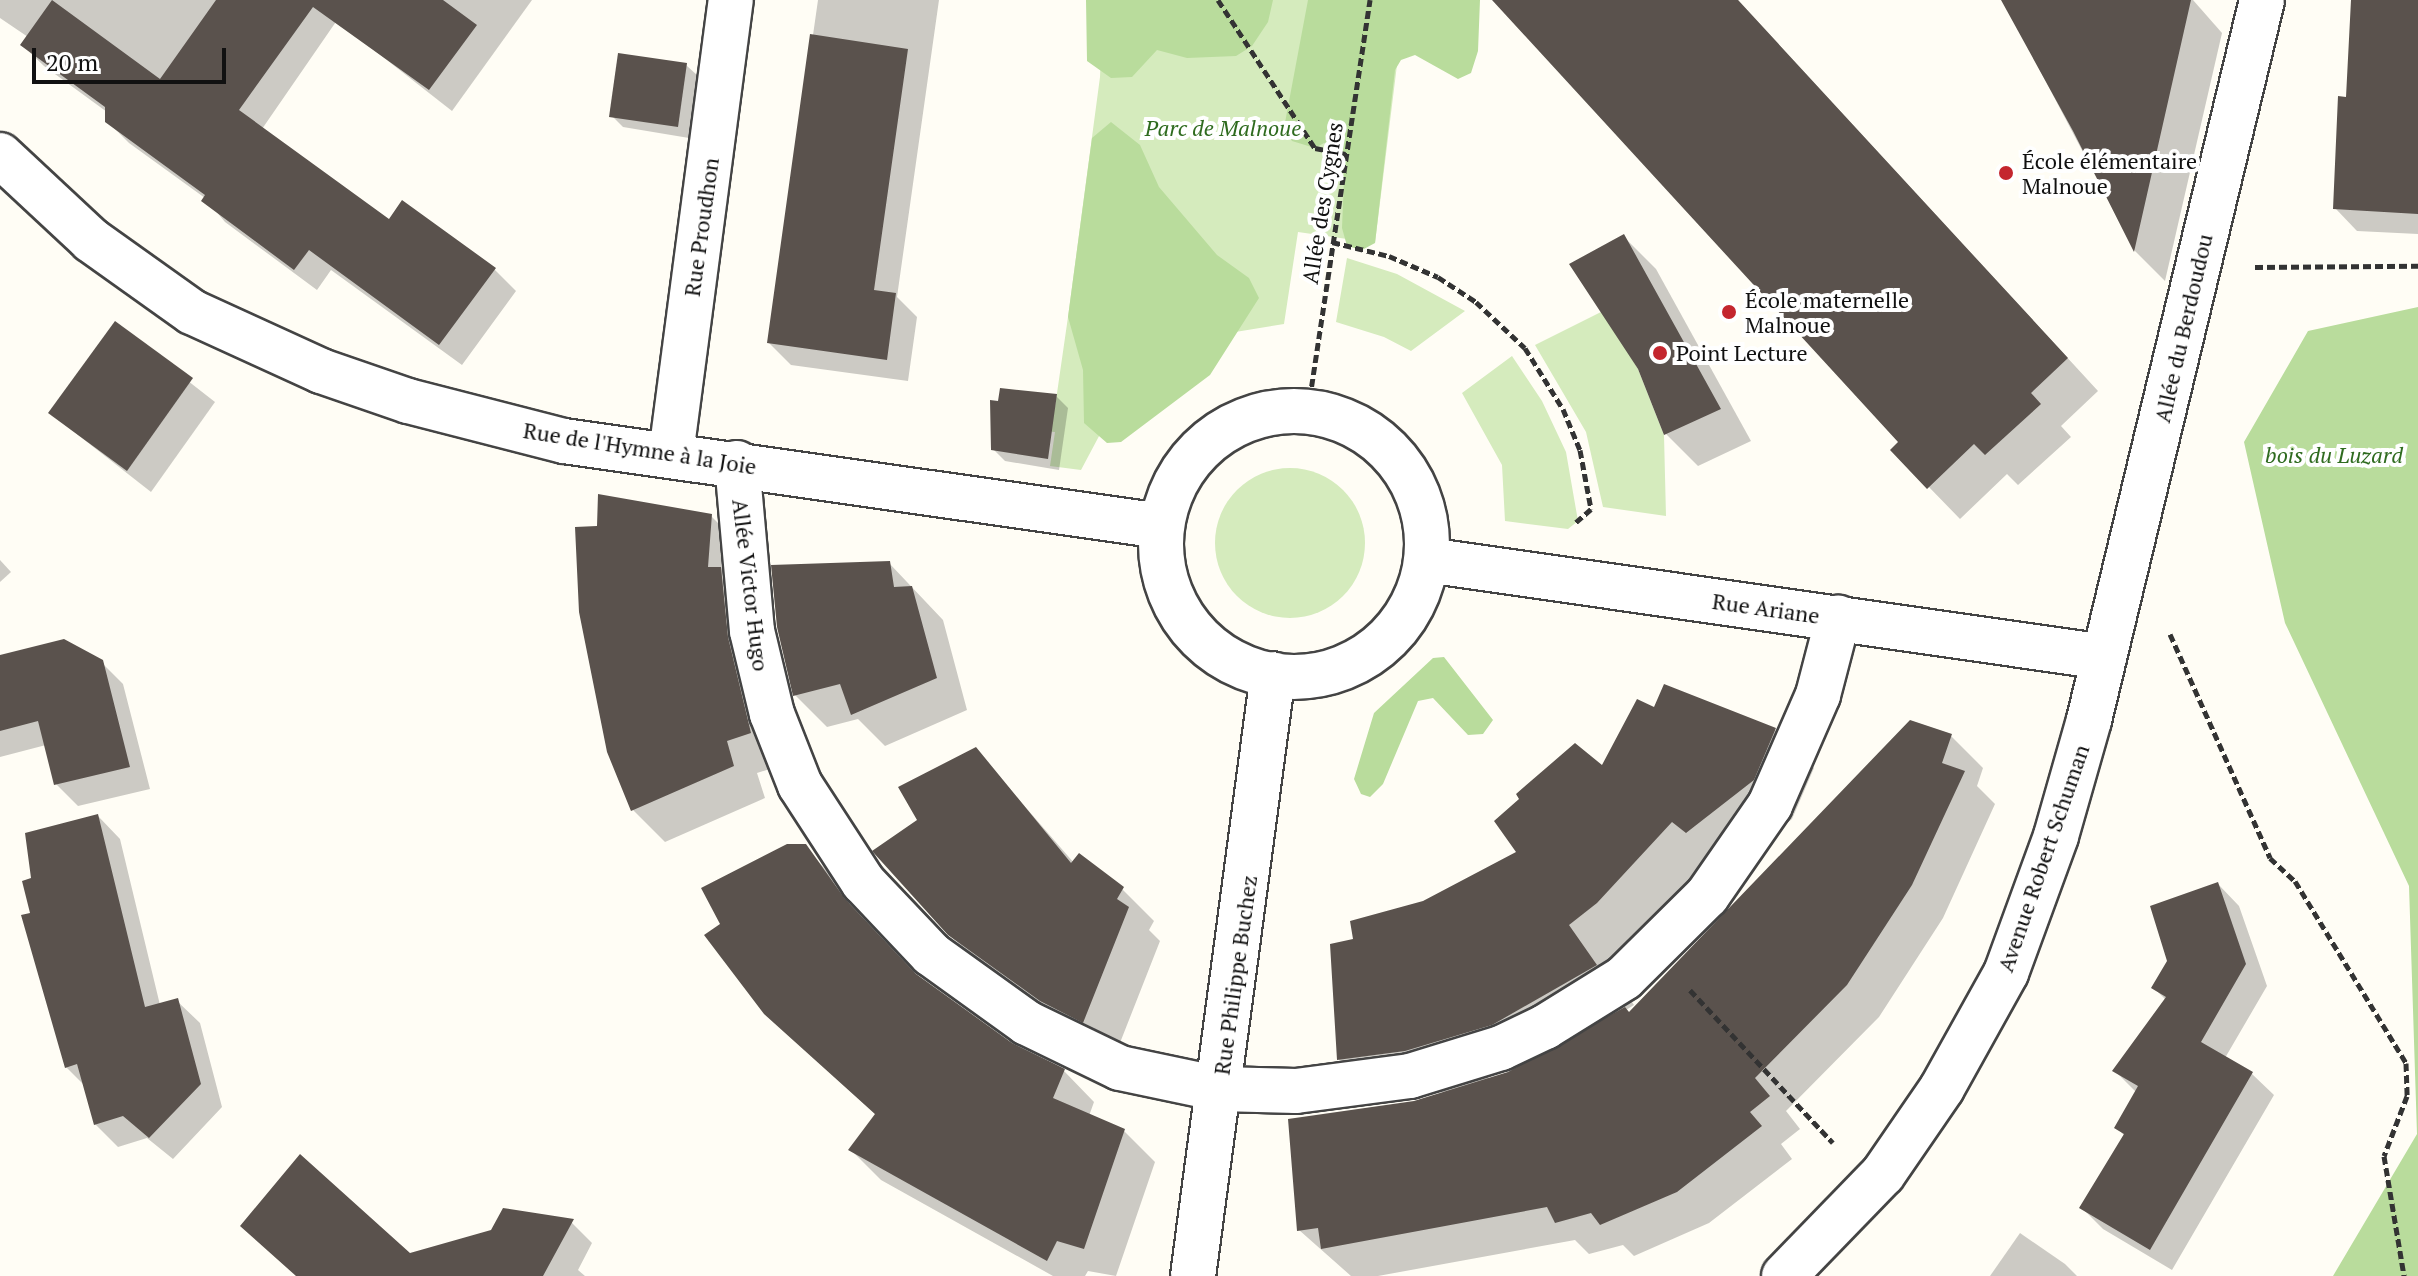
<!DOCTYPE html>
<meta charset="utf-8">
<style>
body{margin:0}
#map{position:relative;width:2418px;height:1276px;overflow:hidden;background:#fffdf5;font-family:"PT Serif",serif}
div>[style]{position:absolute}
[style*='--x']{left:calc(var(--x)*1px);top:calc(var(--y)*1px);width:calc(var(--w)*1px);rotate:calc(var(--a)*1deg)}
.green>*{inset:0;background:#d5ebbd}
.round{border-radius:50%}
.forest>*{inset:0;background:#b9dc9c}
.shadow>*{inset:0;background:#0003}
.building>*{inset:0;background:#5a524d}
.path>*{height:5px;margin-top:-2.5px;transform-origin:0;background:repeating-linear-gradient(90deg,#333 0 8px,transparent 0 12px)}
.roads{filter:drop-shadow(2px 0 #444) drop-shadow(-2px 0 #444) drop-shadow(0 2px #444) drop-shadow(0 -2px #444)}
.minor>*{height:44px;margin:-22px;padding:0 22px;transform-origin:22px;border-radius:22px;background:#fff}
.minor>.ring{margin:-22px;padding:0;box-sizing:content-box;background:none;border:44px solid #fff;border-radius:50%}
.dots>*{width:22px;height:22px;translate:-50% -50%;box-sizing:border-box;border:4px solid #fff;border-radius:50%}
span{translate:-50% -50%;white-space:nowrap;text-align:center;line-height:1.15;-webkit-text-stroke:8px #fff;paint-order:stroke}
.park-label{font-size:22px;color:#2f6b1f;font-style:italic}
.poi-label{font-size:22px;color:#111}
.left{translate:0 -50%;text-align:left}
.street-label{font-size:22px;color:#111}
.scale{position:absolute;left:32px;top:48px;width:194px;height:36px;box-sizing:border-box;border:4px solid #111;border-top:0;padding-left:10px;font-size:24px;line-height:28px;white-space:nowrap;color:#111;-webkit-text-stroke:6px #fff;paint-order:stroke}
</style>
<div id="map">
<div class="green">
<div style="clip-path:polygon(1103px 0,1405px 0,1375px 243px,1298px 232px,1284px 324px,1223px 334px,1106px 423px,1081px 470px,1050px 466px,1055px 432px,1042px 431px,1055px 407px,1068px 317px,1100px 77px)"></div>
<div style="clip-path:polygon(1347px 258px,1397px 274px,1465px 311px,1411px 351px,1384px 337px,1336px 322px)"></div>
<div style="clip-path:polygon(1603px 311px,1638px 369px,1664px 435px,1666px 516px,1603px 507px,1586px 432px,1535px 345px)"></div>
<div style="clip-path:polygon(1512px 356px,1542px 401px,1566px 452px,1578px 521px,1568px 529px,1505px 521px,1502px 465px,1462px 393px)"></div>
<div class="round" style="left:1215px;top:468px;width:150px;height:150px"></div>
</div>
<div class="forest">
<div style="clip-path:polygon(1086px 0,1273px 0,1268px 22px,1252px 46px,1236px 56px,1187px 58px,1157px 50px,1132px 77px,1111px 78px,1087px 61px)"></div>
<div style="clip-path:polygon(1308px 0,1480px 0,1478px 51px,1471px 73px,1458px 79px,1415px 55px,1401px 60px,1395px 70px,1375px 243px,1362px 250px,1347px 246px,1342px 228px,1345px 154px,1337px 146px,1324px 143px,1315px 148px,1292px 141px,1284px 128px)"></div>
<div style="clip-path:polygon(1111px 122px,1140px 145px,1159px 187px,1217px 255px,1249px 278px,1259px 298px,1210px 375px,1121px 442px,1107px 443px,1084px 423px,1083px 370px,1068px 317px,1092px 138px)"></div>
<div style="clip-path:polygon(2418px 307px,2418px 1276px,2333px 1276px,2417px 1134px,2409px 886px,2285px 623px,2244px 442px,2308px 331px)"></div>
<div style="clip-path:polygon(1444px 657px,1493px 720px,1483px 734px,1468px 735px,1433px 698px,1418px 701px,1383px 784px,1370px 797px,1361px 794px,1354px 779px,1374px 713px,1433px 658px)"></div>
</div>
<div class="shadow">
<div style="clip-path:polygon(0 0,351px 0,262px 129px,389px 222px,494px 269px,516px 291px,462px 365px,331px 270px,317px 290px,225px 222px,205px 198px,129px 143px,107px 121px,107px 112px,44px 66px,22px 45px,28px 37px,0 18px)"></div>
<div style="clip-path:polygon(374px 0,532px 0,452px 111px,351px 32px)"></div>
<div style="clip-path:polygon(818px 0,939px 0,897px 297px,917px 317px,908px 381px,791px 365px,769px 343px)"></div>
<div style="clip-path:polygon(1495px 0,1738px 0,2098px 391px,2061px 426px,2071px 437px,2018px 485px,2007px 474px,1960px 519px,1893px 450px,1901px 442px)"></div>
<div style="clip-path:polygon(2003px 0,2193px 0,2222px 33px,2165px 281px,2135px 251px)"></div>
<div style="clip-path:polygon(2363px 0,2418px 0,2418px 234px,2357px 231px,2335px 208px)"></div>
<div style="clip-path:polygon(686px 65px,698px 76px,689px 138px,623px 127px,612px 116px)"></div>
<div style="clip-path:polygon(1624px 237px,1656px 269px,1751px 441px,1698px 466px,1666px 434px)"></div>
<div style="clip-path:polygon(115px 324px,215px 402px,151px 492px,50px 413px)"></div>
<div style="clip-path:polygon(1056px 396px,1068px 408px,1059px 470px,1005px 461px,993px 449px)"></div>
<div style="clip-path:polygon(711px 516px,743px 548px,782px 765px,757px 773px,765px 798px,665px 842px,633px 810px)"></div>
<div style="clip-path:polygon(0 560px,11px 572px,0 582px)"></div>
<div style="clip-path:polygon(889px 563px,943px 620px,967px 710px,885px 746px,858px 719px,827px 727px,795px 695px)"></div>
<div style="clip-path:polygon(0 657px,101px 662px,123px 684px,150px 789px,78px 806px,56px 784px,46px 745px,0 757px)"></div>
<div style="clip-path:polygon(evenodd,1655px 710px,1775px 730px,1814px 768px,1792px 819px,1606px 965px,1634px 1005px,1626px 1010px,1630px 1014px,1951px 736px,1983px 768px,1977px 786px,1995px 804px,1943px 918px,1879px 1017px,1786px 1111px,1800px 1129px,1781px 1144px,1792px 1159px,1709px 1223px,1634px 1256px,1623px 1245px,1589px 1254px,1575px 1240px,1378px 1276px,1351px 1276px,1299px 1230px,1414px 1103px,1454px 1091px,1378px 1098px,1339px 1060px,1355px 940px,1519px 853px,1655px 710px,1517px 1067px,1509px 1074px,1489px 1080px,1488px 1076px,1517px 1067px)"></div>
<div style="clip-path:polygon(975px 749px,1074px 863px,1122px 889px,1154px 921px,1149px 930px,1160px 941px,1116px 1053px,1074px 1033px,982px 967px,949px 934px,920px 821px)"></div>
<div style="clip-path:polygon(98px 816px,120px 839px,160px 1005px,177px 1001px,200px 1023px,222px 1107px,173px 1159px,147px 1138px,118px 1147px,95px 1124px,85px 1086px,66px 1067px,32px 914px,33px 880px)"></div>
<div style="clip-path:polygon(805px 846px,920px 979px,1011px 1045px,1064px 1071px,1094px 1102px,1089px 1116px,1124px 1131px,1155px 1162px,1116px 1276px,1088px 1271px,1085px 1276px,1053px 1276px,881px 1180px,851px 1150px,877px 1116px,766px 1013px,723px 925px)"></div>
<div style="clip-path:polygon(2218px 884px,2239px 906px,2267px 986px,2225px 1058px,2252px 1074px,2274px 1095px,2172px 1270px,2103px 1229px,2082px 1208px,2125px 1136px,2116px 1127px,2136px 1092px,2115px 1071px,2166px 1000px,2154px 988px)"></div>
<div style="clip-path:polygon(570px 1221px,592px 1243px,578px 1270px,585px 1276px,296px 1276px,429px 1272px)"></div>
<div style="clip-path:polygon(2020px 1233px,2065px 1264px,2077px 1276px,1990px 1276px)"></div>
</div>
<div class="building">
<div style="clip-path:polygon(52px 0,160px 79px,216px 0,443px 0,477px 25px,429px 90px,313px 7px,239px 110px,389px 219px,402px 200px,496px 268px,439px 345px,309px 250px,294px 270px,201px 201px,205px 195px,105px 122px,105px 107px,20px 45px)"></div>
<div style="clip-path:polygon(1492px 0,1738px 0,2068px 358px,2031px 393px,2041px 404px,1985px 455px,1974px 444px,1927px 489px,1890px 450px,1898px 442px)"></div>
<div style="clip-path:polygon(2001px 0,2191px 0,2134px 252px,2073px 131px)"></div>
<div style="clip-path:polygon(2351px 0,2418px 0,2418px 214px,2333px 209px,2338px 96px,2346px 97px)"></div>
<div style="clip-path:polygon(810px 34px,908px 49px,874px 290px,896px 293px,887px 360px,767px 343px)"></div>
<div style="clip-path:polygon(618px 53px,687px 63px,678px 127px,609px 117px)"></div>
<div style="clip-path:polygon(1624px 234px,1721px 409px,1664px 435px,1638px 369px,1569px 264px)"></div>
<div style="clip-path:polygon(115px 321px,193px 378px,127px 471px,48px 413px)"></div>
<div style="clip-path:polygon(1000px 388px,1057px 394px,1048px 459px,991px 450px,990px 400px,998px 401px)"></div>
<div style="clip-path:polygon(598px 494px,712px 514px,708px 567px,721px 567px,728px 637px,751px 733px,727px 741px,734px 766px,631px 811px,607px 752px,579px 612px,575px 527px,597px 526px)"></div>
<div style="clip-path:polygon(890px 561px,894px 587px,912px 586px,937px 678px,851px 715px,840px 684px,793px 696px,777px 627px,771px 565px)"></div>
<div style="clip-path:polygon(64px 639px,103px 660px,130px 767px,54px 785px,38px 721px,0 731px,0 655px)"></div>
<div style="clip-path:polygon(1664px 684px,1776px 728px,1754px 780px,1686px 833px,1672px 822px,1597px 903px,1569px 925px,1597px 965px,1492px 1025px,1405px 1051px,1337px 1060px,1330px 944px,1353px 939px,1350px 921px,1423px 901px,1516px 852px,1494px 821px,1519px 799px,1516px 794px,1575px 743px,1602px 765px,1637px 699px,1654px 707px)"></div>
<div style="clip-path:polygon(1910px 720px,1952px 734px,1942px 763px,1965px 771px,1912px 885px,1847px 985px,1755px 1078px,1770px 1096px,1750px 1112px,1762px 1126px,1677px 1192px,1600px 1225px,1591px 1213px,1555px 1223px,1547px 1207px,1321px 1249px,1318px 1228px,1297px 1231px,1288px 1119px,1414px 1101px,1508px 1072px,1625px 1007px,1629px 1012px)"></div>
<div style="clip-path:polygon(976px 747px,1071px 863px,1079px 853px,1124px 887px,1117px 899px,1129px 907px,1083px 1023px,1040px 1001px,948px 935px,872px 851px,917px 820px,898px 787px)"></div>
<div style="clip-path:polygon(98px 814px,145px 1007px,178px 998px,201px 1084px,149px 1138px,123px 1116px,94px 1125px,77px 1064px,65px 1068px,21px 915px,30px 913px,22px 881px,31px 878px,25px 833px)"></div>
<div style="clip-path:polygon(787px 844px,806px 844px,845px 899px,916px 974px,1012px 1043px,1065px 1069px,1053px 1098px,1125px 1129px,1084px 1249px,1057px 1241px,1047px 1261px,848px 1150px,875px 1114px,764px 1014px,704px 935px,720px 924px,701px 888px)"></div>
<div style="clip-path:polygon(2218px 882px,2246px 964px,2201px 1042px,2253px 1072px,2150px 1250px,2079px 1208px,2124px 1134px,2114px 1128px,2138px 1086px,2112px 1071px,2166px 997px,2151px 988px,2167px 961px,2150px 906px)"></div>
<div style="clip-path:polygon(300px 1154px,410px 1253px,491px 1230px,503px 1208px,574px 1219px,543px 1276px,296px 1276px,240px 1226px)"></div>
</div>
<div class="path">
<div style="--x:1218;--y:0;--w:177;--a:56.8"></div>
<div style="--x:1315;--y:148;--w:31;--a:11"></div>
<div style="--x:1332;--y:242;--w:59;--a:13.8"></div>
<div style="--x:1389;--y:256;--w:53;--a:23.2"></div>
<div style="--x:1438;--y:277;--w:45;--a:33.3"></div>
<div style="--x:1476;--y:302;--w:67;--a:43.2"></div>
<div style="--x:1525;--y:348;--w:72;--a:58.1"></div>
<div style="--x:1563;--y:409;--w:44;--a:67.5"></div>
<div style="--x:1580;--y:450;--w:60;--a:79.4"></div>
<div style="--x:1591;--y:509;--w:21;--a:139"></div>
<div style="--x:2255;--y:267;--w:163;--a:-0.4"></div>
<div style="--x:1308;--y:410;--w:415;--a:-81.4"></div>
<div style="--x:2170;--y:634;--w:245;--a:65.9"></div>
<div style="--x:2270;--y:858;--w:34;--a:43"></div>
<div style="--x:2295;--y:881;--w:213;--a:58.6"></div>
<div style="--x:2406;--y:1063;--w:33;--a:88"></div>
<div style="--x:2407;--y:1096;--w:64;--a:111"></div>
<div style="--x:2384;--y:1156;--w:122;--a:80.5"></div>
<div style="--x:1690;--y:990;--w:209;--a:46.9"></div>
</div>
<div class="roads">
<div class="minor">
<div style="--x:0;--y:155;--w:125;--a:43"></div>
<div style="--x:91;--y:240;--w:124;--a:35.5"></div>
<div style="--x:192;--y:312;--w:142;--a:24.6"></div>
<div style="--x:321;--y:371;--w:92;--a:19"></div>
<div style="--x:408;--y:401;--w:161;--a:14.4"></div>
<div style="--x:564;--y:441;--w:603;--a:8.1"></div>
<div class="ring" style="left:1161px;top:411px;width:222px;height:222px"></div>
<div style="--x:671;--y:454;--w:458;--a:-82.5"></div>
<div style="--x:737;--y:463;--w:169;--a:84.9"></div>
<div style="--x:752;--y:631;--w:85;--a:76.5"></div>
<div style="--x:772;--y:714;--w:76;--a:68.5"></div>
<div style="--x:800;--y:785;--w:116;--a:57"></div>
<div style="--x:863;--y:882;--w:99;--a:46.6"></div>
<div style="--x:931;--y:954;--w:118;--a:35.7"></div>
<div style="--x:1027;--y:1023;--w:103;--a:25.8"></div>
<div style="--x:1120;--y:1068;--w:102;--a:11.9"></div>
<div style="--x:1220;--y:1089;--w:76;--a:1.5"></div>
<div style="--x:1296;--y:1091;--w:115;--a:-7.5"></div>
<div style="--x:1410;--y:1076;--w:95;--a:-17.1"></div>
<div style="--x:1501;--y:1048;--w:49;--a:-25.5"></div>
<div style="--x:1545;--y:1027;--w:93;--a:-31.8"></div>
<div style="--x:1624;--y:978;--w:117;--a:-44.7"></div>
<div style="--x:1707;--y:896;--w:111;--a:-55.3"></div>
<div style="--x:1770;--y:805;--w:120;--a:-66.4"></div>
<div style="--x:1818;--y:695;--w:80;--a:-75.4"></div>
<div style="--x:1427;--y:560;--w:684;--a:8.15"></div>
<div style="--x:1193;--y:1276;--w:607;--a:-82.43"></div>
<div style="--x:1784;--y:1276;--w:142;--a:-45.9"></div>
<div style="--x:1883;--y:1174;--w:104;--a:-55.5"></div>
<div style="--x:1942;--y:1088;--w:132;--a:-60.9"></div>
<div style="--x:2006;--y:973;--w:146;--a:-69.9"></div>
<div style="--x:2056;--y:836;--w:121;--a:-74.1"></div>
<div style="--x:2089;--y:720;--w:740;--a:-76.49"></div>
</div>
</div>
<div class="dots">
<div style="left:2006px;top:173px;background:#c4262e"></div>
<div style="left:1729px;top:312px;background:#c4262e"></div>
<div style="left:1660px;top:353px;background:#c4262e"></div>
</div>
<div class="park-label">
<span style="left:1223px;top:128px">Parc de Malnoue</span>
<span style="left:2334px;top:455px">bois du Luzard</span>
</div>
<div class="poi-label">
<span class="left" style="left:2022px;top:173px">École élémentaire<br>Malnoue</span>
<span class="left" style="left:1745px;top:312px">École maternelle<br>Malnoue</span>
<span class="left" style="left:1676px;top:353px">Point Lecture</span>
</div>
<div class="street-label">
<span style="left:1322px;top:203px;rotate:-81deg">Allée des Cygnes</span>
<span style="left:701px;top:227px;rotate:-82deg">Rue Proudhon</span>
<span style="left:2183px;top:328px;rotate:-77deg">Allée du Berdoudou</span>
<span style="left:640px;top:448px;rotate:9deg">Rue de l'Hymne à la Joie</span>
<span style="left:751px;top:585px;rotate:83deg">Allée Victor Hugo</span>
<span style="left:1766px;top:608px;rotate:8deg">Rue Ariane</span>
<span style="left:2043px;top:858px;rotate:-71deg">Avenue Robert Schuman</span>
<span style="left:1235px;top:975px;rotate:-82deg">Rue Philippe Buchez</span>
</div>
<div class="scale">20 m</div>
</div>
